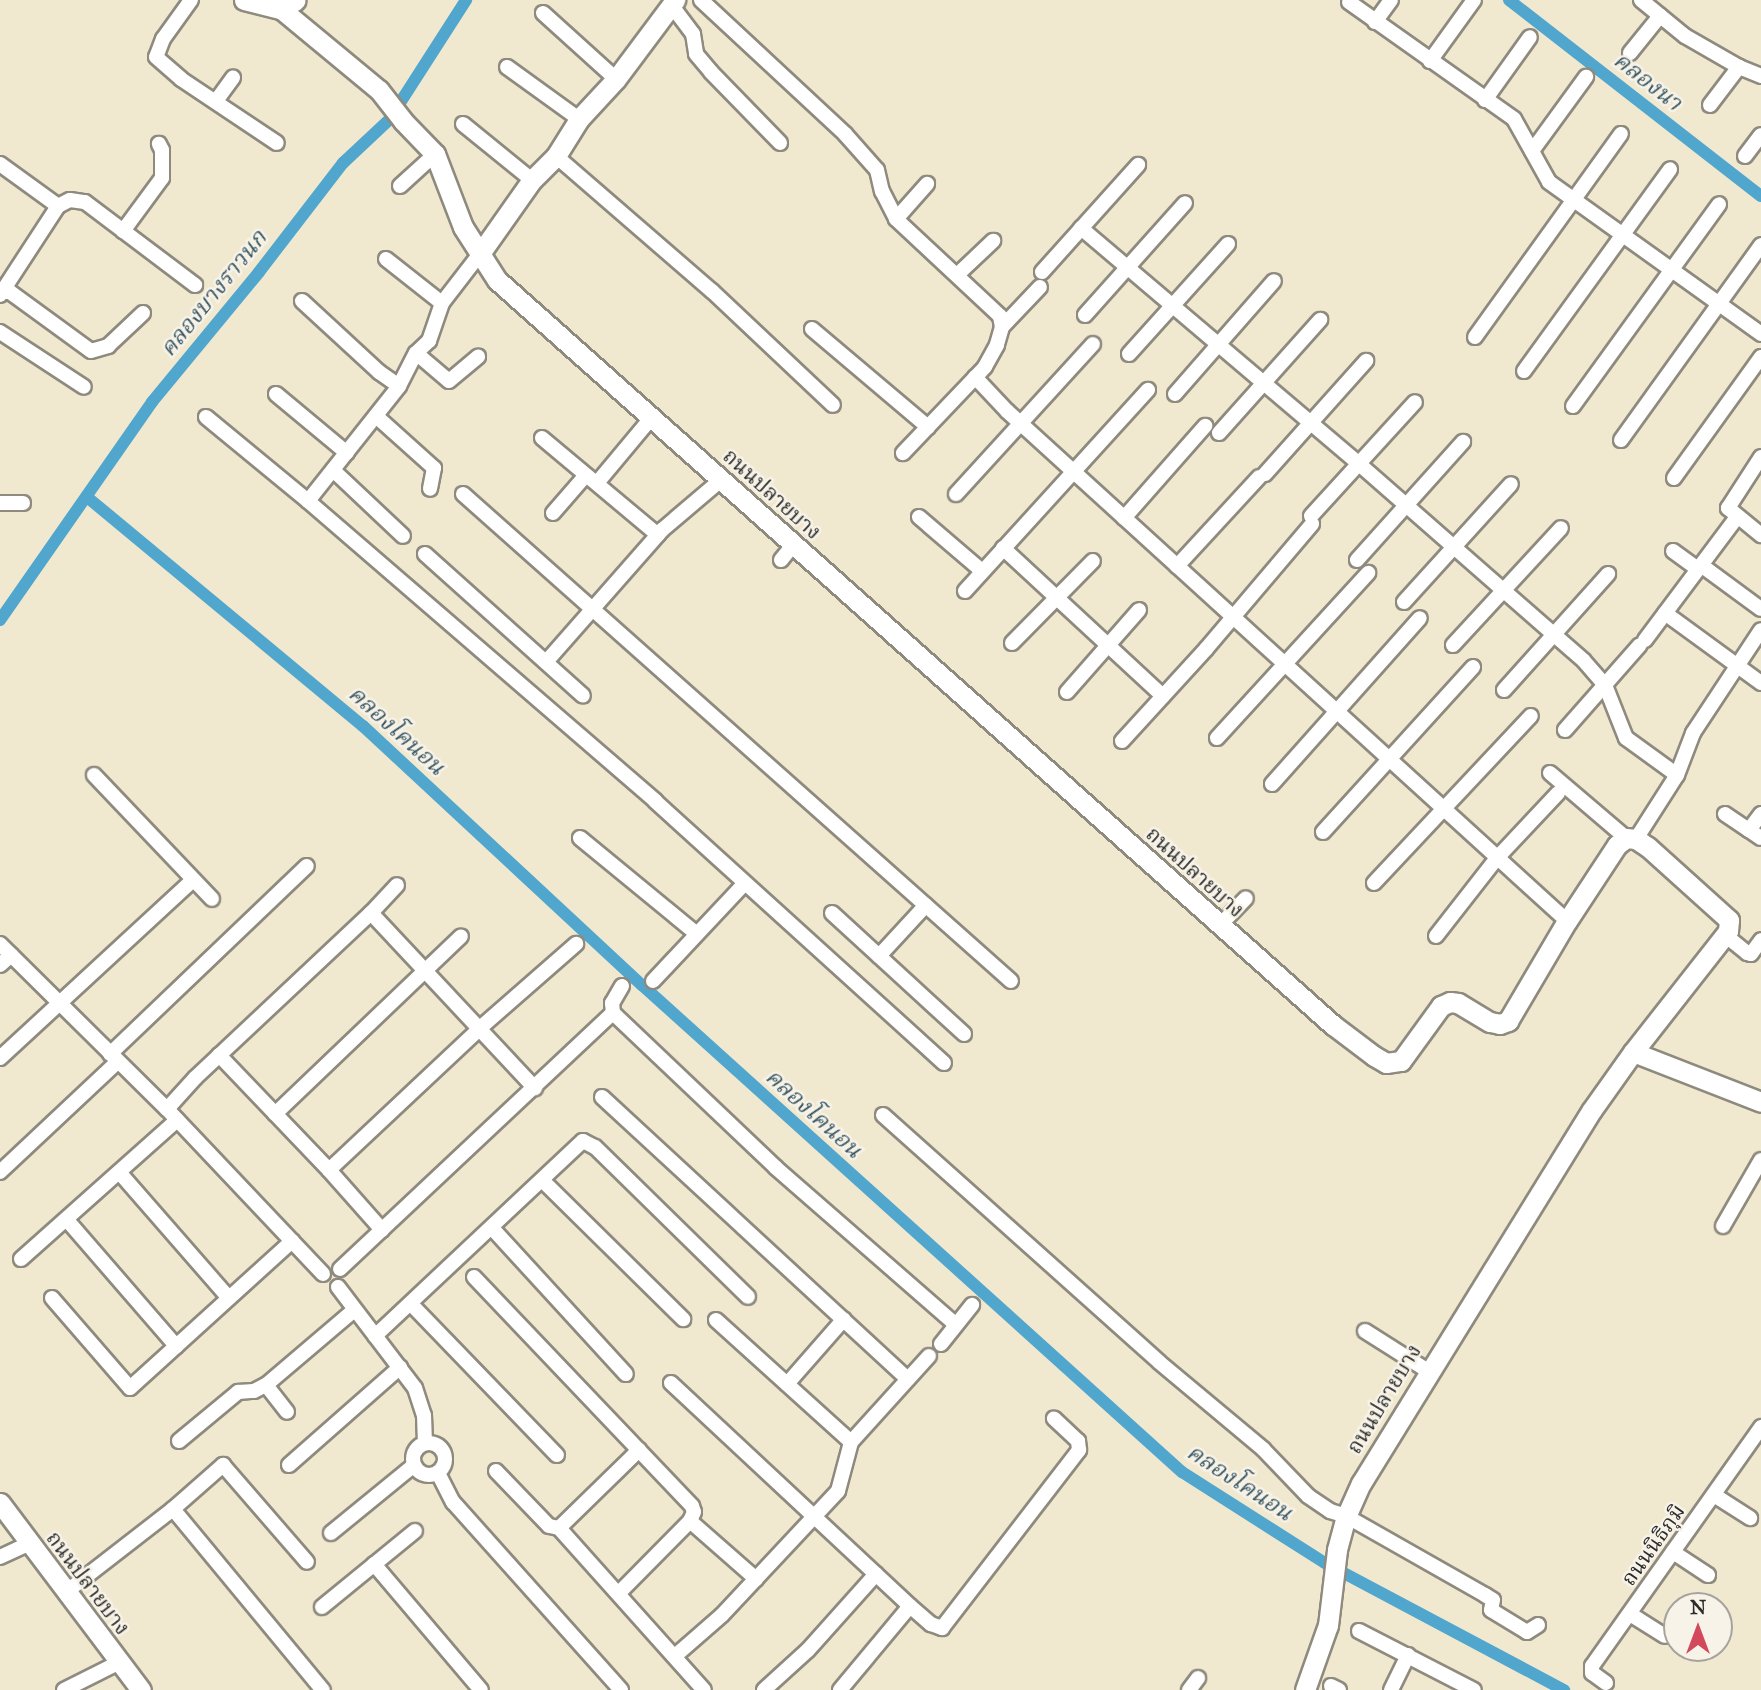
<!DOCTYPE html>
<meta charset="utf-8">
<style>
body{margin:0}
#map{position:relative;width:1761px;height:1690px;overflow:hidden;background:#f1e8d0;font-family:"IM FELL Great Primer","Noto Serif Thai",serif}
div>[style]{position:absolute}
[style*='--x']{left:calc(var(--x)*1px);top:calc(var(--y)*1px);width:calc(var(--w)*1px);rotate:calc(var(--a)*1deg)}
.canal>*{height:12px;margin:-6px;padding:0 6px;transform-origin:6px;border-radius:6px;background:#50a6cc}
.roads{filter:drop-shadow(2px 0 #8e8a7e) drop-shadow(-2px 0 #8e8a7e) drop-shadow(0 2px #8e8a7e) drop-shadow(0 -2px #8e8a7e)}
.street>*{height:14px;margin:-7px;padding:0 7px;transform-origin:7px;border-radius:7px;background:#fff}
.street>.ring{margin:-7px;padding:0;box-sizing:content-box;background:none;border:14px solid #fff;border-radius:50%}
.secondary>*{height:19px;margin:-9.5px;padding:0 9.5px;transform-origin:9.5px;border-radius:9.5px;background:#fff}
span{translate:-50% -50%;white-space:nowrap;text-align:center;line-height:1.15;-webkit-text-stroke:5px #f7f3e8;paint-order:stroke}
.street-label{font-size:21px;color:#2b2b2b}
.water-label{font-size:23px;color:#385663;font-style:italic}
.north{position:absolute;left:1663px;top:1592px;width:70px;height:70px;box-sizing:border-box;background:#f7f3e8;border:2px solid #a5a39c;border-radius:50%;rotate:0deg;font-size:19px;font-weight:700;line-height:28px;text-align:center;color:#2b2b2b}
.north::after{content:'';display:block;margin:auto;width:24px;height:32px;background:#d1495b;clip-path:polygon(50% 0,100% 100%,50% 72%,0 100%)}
</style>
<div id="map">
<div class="canal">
<div style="--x:1509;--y:0;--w:319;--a:37.9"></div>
<div style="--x:87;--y:497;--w:359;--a:39.7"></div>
<div style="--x:363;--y:726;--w:381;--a:42.9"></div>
<div style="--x:642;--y:985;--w:727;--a:42.05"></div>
<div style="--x:1182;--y:1472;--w:169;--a:32.5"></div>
<div style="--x:1325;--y:1563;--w:271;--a:28"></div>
<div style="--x:0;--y:620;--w:266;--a:-55.1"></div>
<div style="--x:152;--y:402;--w:168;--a:-50.5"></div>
<div style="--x:259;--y:272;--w:138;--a:-52.4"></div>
<div style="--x:343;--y:163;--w:63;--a:-43.1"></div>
<div style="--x:389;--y:120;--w:143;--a:-57.3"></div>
</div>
<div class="roads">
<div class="street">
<div style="--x:191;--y:0;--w:48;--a:125.7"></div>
<div style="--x:163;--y:39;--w:19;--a:111"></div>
<div style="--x:156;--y:57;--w:33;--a:41"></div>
<div style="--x:181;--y:79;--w:115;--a:33.7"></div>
<div style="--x:701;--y:0;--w:197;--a:42.9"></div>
<div style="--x:845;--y:134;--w:48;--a:48.4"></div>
<div style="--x:877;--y:170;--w:22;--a:77"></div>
<div style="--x:882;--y:191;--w:31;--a:63"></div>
<div style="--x:896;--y:219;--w:142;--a:43"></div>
<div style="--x:1000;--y:316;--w:11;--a:80"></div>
<div style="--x:1002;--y:327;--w:19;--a:106"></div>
<div style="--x:997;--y:345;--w:25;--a:119"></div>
<div style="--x:985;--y:367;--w:119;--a:133.6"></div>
<div style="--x:1641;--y:0;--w:57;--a:39.3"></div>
<div style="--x:1685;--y:36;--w:62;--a:29.9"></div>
<div style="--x:1739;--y:67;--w:24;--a:22"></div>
<div style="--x:1349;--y:2;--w:202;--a:35.3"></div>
<div style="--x:1514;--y:119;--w:72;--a:60.9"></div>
<div style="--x:1549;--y:182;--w:261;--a:35.6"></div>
<div style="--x:672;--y:6;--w:35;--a:53"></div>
<div style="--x:693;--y:34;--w:20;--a:81"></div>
<div style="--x:696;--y:54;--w:23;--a:50"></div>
<div style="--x:711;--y:72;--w:99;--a:45.8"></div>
<div style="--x:543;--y:13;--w:98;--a:42.1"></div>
<div style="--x:1375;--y:22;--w:27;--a:-54"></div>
<div style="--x:1630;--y:53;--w:48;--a:-51"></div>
<div style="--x:1430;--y:61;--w:75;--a:-54.2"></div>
<div style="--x:507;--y:67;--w:89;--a:35.8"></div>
<div style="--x:1485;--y:100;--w:77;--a:-54.5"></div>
<div style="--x:216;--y:101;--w:29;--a:-54"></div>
<div style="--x:1710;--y:105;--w:48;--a:-52.7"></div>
<div style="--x:463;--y:124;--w:89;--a:39.1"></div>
<div style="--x:1532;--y:151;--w:92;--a:-53.9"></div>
<div style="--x:556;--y:156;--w:206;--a:40.9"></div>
<div style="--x:712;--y:291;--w:166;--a:43.3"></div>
<div style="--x:1745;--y:156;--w:26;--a:-53"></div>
<div style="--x:0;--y:164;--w:72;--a:35.9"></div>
<div style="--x:400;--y:186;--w:47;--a:-42.4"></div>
<div style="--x:896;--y:219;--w:47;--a:-48.5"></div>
<div style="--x:1081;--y:228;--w:363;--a:40.3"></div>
<div style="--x:1358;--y:463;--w:300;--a:41.2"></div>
<div style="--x:1584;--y:661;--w:32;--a:49"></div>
<div style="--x:1605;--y:685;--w:57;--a:68.4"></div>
<div style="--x:1626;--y:738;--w:63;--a:36"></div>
<div style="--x:123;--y:231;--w:66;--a:-53.7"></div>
<div style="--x:162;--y:178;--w:28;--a:-90"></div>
<div style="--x:162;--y:150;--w:7;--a:-117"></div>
<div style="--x:386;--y:259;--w:71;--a:38.2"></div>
<div style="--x:1042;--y:272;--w:144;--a:-48.1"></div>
<div style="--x:957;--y:275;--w:50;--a:-43.4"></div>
<div style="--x:2;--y:292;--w:8;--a:0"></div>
<div style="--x:10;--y:292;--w:100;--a:36.1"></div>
<div style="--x:91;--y:351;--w:18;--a:-16"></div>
<div style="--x:108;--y:346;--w:48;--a:-43.3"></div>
<div style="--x:0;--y:295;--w:106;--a:-56.9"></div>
<div style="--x:58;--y:206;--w:13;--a:-27"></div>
<div style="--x:70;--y:200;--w:15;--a:8"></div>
<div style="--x:85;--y:202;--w:138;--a:37"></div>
<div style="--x:302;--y:301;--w:105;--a:42.7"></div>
<div style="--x:379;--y:372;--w:24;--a:35"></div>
<div style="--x:1085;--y:315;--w:150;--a:-48.2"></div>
<div style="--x:1002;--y:327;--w:55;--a:-46.5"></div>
<div style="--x:812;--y:329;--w:152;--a:40.2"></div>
<div style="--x:0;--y:332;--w:100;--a:33.2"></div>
<div style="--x:1475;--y:337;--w:250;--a:-54.3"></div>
<div style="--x:416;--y:353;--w:43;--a:40.3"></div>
<div style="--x:449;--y:381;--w:38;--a:-40"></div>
<div style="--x:1129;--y:354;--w:148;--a:-48"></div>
<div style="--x:1524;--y:371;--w:249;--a:-54.1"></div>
<div style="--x:975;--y:377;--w:47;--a:46.7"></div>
<div style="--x:1007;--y:411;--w:757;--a:42.32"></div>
<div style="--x:276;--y:394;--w:92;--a:39.7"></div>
<div style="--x:1175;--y:394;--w:150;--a:-48.8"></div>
<div style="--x:1573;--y:406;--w:249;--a:-54.1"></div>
<div style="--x:376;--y:416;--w:78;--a:41.9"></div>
<div style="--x:434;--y:468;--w:21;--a:101"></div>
<div style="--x:206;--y:417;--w:132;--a:39.5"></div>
<div style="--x:308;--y:501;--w:459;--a:40.8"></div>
<div style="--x:655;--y:801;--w:390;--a:42.2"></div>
<div style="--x:1219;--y:433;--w:152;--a:-48.2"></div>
<div style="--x:542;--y:438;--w:151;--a:39.9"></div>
<div style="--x:1621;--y:440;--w:240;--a:-54.3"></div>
<div style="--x:1761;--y:457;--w:61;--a:122.9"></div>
<div style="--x:1728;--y:508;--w:43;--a:39.3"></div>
<div style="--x:333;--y:470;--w:96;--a:43.3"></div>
<div style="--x:1265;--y:474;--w:152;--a:-48.2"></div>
<div style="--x:1674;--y:478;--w:149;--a:-54.3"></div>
<div style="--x:597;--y:483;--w:86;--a:-50.2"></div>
<div style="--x:463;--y:494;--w:733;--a:41.63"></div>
<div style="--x:956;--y:494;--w:203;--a:-47.6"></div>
<div style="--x:308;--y:501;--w:147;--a:-51.6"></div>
<div style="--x:399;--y:386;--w:37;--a:-63"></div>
<div style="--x:416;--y:353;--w:18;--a:-43"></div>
<div style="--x:429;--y:341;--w:40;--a:-71.1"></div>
<div style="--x:442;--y:303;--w:61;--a:-52.4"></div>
<div style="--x:0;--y:503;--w:23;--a:0"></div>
<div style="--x:553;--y:513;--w:50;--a:-49"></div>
<div style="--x:1311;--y:516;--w:154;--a:-47.6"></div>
<div style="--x:919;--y:517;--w:83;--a:40.6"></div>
<div style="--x:1124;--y:518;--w:123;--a:-48.6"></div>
<div style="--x:1003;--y:548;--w:218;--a:42.8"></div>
<div style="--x:1673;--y:551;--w:31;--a:36"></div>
<div style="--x:425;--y:554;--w:212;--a:41.9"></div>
<div style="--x:781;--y:560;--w:21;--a:-51"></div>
<div style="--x:1357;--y:560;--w:159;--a:-48.1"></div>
<div style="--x:1701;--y:565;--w:74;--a:36.3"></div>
<div style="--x:1177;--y:566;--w:121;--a:-47.3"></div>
<div style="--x:965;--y:591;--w:272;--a:-47.7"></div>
<div style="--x:1404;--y:602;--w:159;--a:-47.8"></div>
<div style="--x:1665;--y:613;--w:119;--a:36.1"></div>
<div style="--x:1645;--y:640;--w:154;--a:-53.2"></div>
<div style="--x:1012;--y:643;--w:115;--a:-45.4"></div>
<div style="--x:1453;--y:645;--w:159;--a:-47.3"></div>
<div style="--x:546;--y:662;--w:176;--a:-48.7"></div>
<div style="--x:662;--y:530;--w:79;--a:-40.4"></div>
<div style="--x:1504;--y:690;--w:156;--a:-48.1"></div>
<div style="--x:1067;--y:692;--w:109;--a:-48.7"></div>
<div style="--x:1565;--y:730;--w:113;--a:-48.6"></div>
<div style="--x:1217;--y:738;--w:224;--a:-47.5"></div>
<div style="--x:1122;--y:741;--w:125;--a:-47.6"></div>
<div style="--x:1206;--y:649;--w:164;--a:-49.7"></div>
<div style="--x:1550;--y:773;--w:100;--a:40.5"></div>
<div style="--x:94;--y:775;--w:171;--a:46.4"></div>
<div style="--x:1272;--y:784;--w:222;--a:-48.3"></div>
<div style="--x:1725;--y:814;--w:29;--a:34"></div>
<div style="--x:1761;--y:814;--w:20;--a:127"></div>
<div style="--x:1749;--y:830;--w:14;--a:34"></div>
<div style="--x:1323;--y:832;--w:223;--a:-47.7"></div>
<div style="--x:580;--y:838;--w:151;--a:39.4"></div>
<div style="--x:1636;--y:839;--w:76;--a:-57.4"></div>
<div style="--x:1677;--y:775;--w:45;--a:-69.1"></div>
<div style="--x:1693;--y:733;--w:123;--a:-56.6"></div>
<div style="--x:1374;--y:883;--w:229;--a:-46.8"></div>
<div style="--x:371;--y:913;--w:240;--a:46.9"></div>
<div style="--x:832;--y:913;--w:179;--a:42.5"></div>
<div style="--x:1220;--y:925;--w:37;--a:-46"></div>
<div style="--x:1725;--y:935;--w:28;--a:39"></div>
<div style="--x:1747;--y:953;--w:4;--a:14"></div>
<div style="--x:1751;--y:954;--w:17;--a:-54"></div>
<div style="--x:1436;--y:936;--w:99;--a:-52"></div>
<div style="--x:1497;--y:858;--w:89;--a:-46.8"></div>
<div style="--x:0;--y:944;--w:235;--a:44.7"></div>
<div style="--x:167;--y:1109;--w:227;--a:46.6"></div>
<div style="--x:879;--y:956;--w:69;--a:-47.3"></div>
<div style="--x:0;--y:965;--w:15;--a:-42"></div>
<div style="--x:653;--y:981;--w:134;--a:-46.8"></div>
<div style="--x:622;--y:986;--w:20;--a:120"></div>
<div style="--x:612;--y:1003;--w:10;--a:84"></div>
<div style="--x:613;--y:1013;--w:224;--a:43.5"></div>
<div style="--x:775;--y:1167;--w:240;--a:41.1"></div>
<div style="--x:110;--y:1054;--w:272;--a:-43.7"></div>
<div style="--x:219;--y:1055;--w:159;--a:46.3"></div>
<div style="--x:329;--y:1170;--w:80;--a:48.5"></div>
<div style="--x:0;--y:1058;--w:261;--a:-42.7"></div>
<div style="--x:602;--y:1097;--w:416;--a:42.7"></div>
<div style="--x:167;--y:1109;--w:42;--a:-47.9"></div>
<div style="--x:195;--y:1078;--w:241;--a:-43.2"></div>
<div style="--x:371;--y:913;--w:38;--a:-47"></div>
<div style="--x:275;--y:1114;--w:257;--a:-43.7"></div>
<div style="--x:883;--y:1115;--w:370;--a:41.8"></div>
<div style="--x:1159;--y:1362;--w:136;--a:39.9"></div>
<div style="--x:1263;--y:1449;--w:65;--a:46.2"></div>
<div style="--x:1308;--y:1496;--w:27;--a:34"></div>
<div style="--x:1330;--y:1511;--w:17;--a:17"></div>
<div style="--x:1346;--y:1516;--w:160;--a:29.6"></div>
<div style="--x:1485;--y:1595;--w:9;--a:32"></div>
<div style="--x:1493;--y:1600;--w:10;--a:101"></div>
<div style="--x:1491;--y:1610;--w:42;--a:31.4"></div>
<div style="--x:1527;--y:1632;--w:13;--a:-32"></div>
<div style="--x:329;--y:1170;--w:207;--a:-43.2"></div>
<div style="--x:480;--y:1028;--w:128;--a:-41.2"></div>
<div style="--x:0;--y:1172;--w:161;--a:-43.2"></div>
<div style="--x:119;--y:1172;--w:167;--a:48.9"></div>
<div style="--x:543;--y:1181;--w:197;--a:44.6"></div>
<div style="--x:67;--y:1220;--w:167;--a:49.1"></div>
<div style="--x:1723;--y:1226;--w:76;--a:-60.1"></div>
<div style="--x:492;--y:1228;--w:198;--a:47.5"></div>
<div style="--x:21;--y:1259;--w:209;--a:-41.7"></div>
<div style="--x:340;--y:1269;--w:374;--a:-43.2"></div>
<div style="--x:474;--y:1277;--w:316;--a:46.4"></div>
<div style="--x:692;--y:1506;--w:6;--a:72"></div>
<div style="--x:694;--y:1512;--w:10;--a:114"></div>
<div style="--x:690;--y:1521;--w:100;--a:134.6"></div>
<div style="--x:338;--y:1287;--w:127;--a:52.7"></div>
<div style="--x:415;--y:1388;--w:28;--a:72"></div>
<div style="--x:424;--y:1415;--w:28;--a:88"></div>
<div style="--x:52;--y:1298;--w:119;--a:49.1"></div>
<div style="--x:130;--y:1388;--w:219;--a:-42.2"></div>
<div style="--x:411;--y:1304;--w:210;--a:46"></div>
<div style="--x:716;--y:1320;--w:182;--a:42.1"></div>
<div style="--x:1365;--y:1331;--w:75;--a:32.4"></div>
<div style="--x:375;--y:1336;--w:285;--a:-43.2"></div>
<div style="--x:583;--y:1141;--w:13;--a:27"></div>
<div style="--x:595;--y:1147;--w:214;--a:44.4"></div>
<div style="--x:941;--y:1344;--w:50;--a:-51.5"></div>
<div style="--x:671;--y:1383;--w:327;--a:43"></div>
<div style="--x:910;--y:1606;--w:28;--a:41"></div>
<div style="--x:931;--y:1624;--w:12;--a:20"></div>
<div style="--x:942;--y:1628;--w:225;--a:-52.4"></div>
<div style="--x:1079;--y:1450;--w:9;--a:-96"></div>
<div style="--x:1078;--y:1441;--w:33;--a:-137"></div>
<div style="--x:787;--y:1384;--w:86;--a:-48.8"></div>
<div style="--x:266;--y:1385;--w:34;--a:52"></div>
<div style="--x:179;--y:1441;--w:77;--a:-39.7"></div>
<div style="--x:238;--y:1392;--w:16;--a:-4"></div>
<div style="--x:254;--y:1391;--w:13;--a:-27"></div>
<div style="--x:266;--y:1385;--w:116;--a:-40.4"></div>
<div class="ring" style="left:413px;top:1443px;width:18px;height:18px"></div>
<div style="--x:289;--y:1465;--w:148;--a:-41.4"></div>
<div style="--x:496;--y:1471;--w:76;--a:46.1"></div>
<div style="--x:549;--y:1526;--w:10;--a:11"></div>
<div style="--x:559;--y:1528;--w:217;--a:48.2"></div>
<div style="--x:438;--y:1473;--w:33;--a:63"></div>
<div style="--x:453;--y:1502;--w:252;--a:48.2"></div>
<div style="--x:1714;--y:1495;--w:43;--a:32.6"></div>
<div style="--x:173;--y:1509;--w:235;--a:50.4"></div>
<div style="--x:690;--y:1521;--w:88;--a:41.3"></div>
<div style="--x:559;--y:1528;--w:112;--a:-44.3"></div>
<div style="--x:331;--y:1533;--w:107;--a:-39.3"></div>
<div style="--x:1673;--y:1552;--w:42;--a:33.3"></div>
<div style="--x:0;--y:1557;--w:33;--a:-25"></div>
<div style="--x:374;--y:1564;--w:165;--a:49.7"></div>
<div style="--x:66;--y:1592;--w:135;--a:-37.8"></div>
<div style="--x:173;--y:1509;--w:67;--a:-41.3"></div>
<div style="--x:223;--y:1465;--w:128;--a:49.1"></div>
<div style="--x:322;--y:1607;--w:120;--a:-39.3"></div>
<div style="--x:1630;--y:1614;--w:41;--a:32.2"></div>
<div style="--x:1359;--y:1631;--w:129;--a:27.2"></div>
<div style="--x:675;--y:1656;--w:62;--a:-41.1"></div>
<div style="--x:722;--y:1615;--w:170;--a:-46.9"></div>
<div style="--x:838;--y:1491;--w:51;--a:-75.1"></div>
<div style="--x:851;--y:1442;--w:116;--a:-47.8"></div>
<div style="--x:1606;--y:1683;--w:17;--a:-144"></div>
<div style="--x:1592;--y:1673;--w:7;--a:-90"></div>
<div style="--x:1592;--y:1666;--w:293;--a:-54.7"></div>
<div style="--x:1331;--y:1686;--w:9;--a:27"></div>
<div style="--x:64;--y:1690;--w:63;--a:-26.6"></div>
<div style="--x:764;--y:1690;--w:59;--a:-42.3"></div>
<div style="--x:808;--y:1650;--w:102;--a:-48.2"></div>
<div style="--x:840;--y:1690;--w:109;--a:-50.2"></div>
<div style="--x:1189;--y:1690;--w:15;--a:-53"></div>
<div style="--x:1391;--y:1690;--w:39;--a:-64"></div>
</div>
<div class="secondary">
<div style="--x:244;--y:0;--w:38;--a:14"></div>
<div style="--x:281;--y:9;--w:17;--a:-31"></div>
<div style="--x:281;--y:9;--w:127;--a:39.6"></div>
<div style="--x:379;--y:90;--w:39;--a:52"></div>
<div style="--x:403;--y:121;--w:46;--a:45.9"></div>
<div style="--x:435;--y:154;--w:78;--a:69"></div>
<div style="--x:463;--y:227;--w:63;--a:57.3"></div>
<div style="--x:497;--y:280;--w:1120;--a:41.71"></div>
<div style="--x:1333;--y:1025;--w:51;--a:37.1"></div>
<div style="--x:1374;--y:1056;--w:14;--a:30"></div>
<div style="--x:1386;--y:1063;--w:15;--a:-8"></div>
<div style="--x:1401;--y:1061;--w:68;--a:-54"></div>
<div style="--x:1441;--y:1006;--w:10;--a:-24"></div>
<div style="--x:1450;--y:1002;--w:8;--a:7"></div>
<div style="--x:1458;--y:1003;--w:37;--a:31"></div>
<div style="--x:1490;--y:1022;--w:10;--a:11"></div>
<div style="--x:1500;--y:1024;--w:9;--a:-21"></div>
<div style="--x:1508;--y:1021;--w:116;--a:-59.5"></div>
<div style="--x:1567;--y:921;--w:91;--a:-56.7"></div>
<div style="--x:1617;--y:845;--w:11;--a:-38"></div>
<div style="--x:1626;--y:838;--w:10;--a:6"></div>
<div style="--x:1636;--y:839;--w:14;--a:34"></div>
<div style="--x:1648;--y:847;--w:109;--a:42"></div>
<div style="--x:1729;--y:920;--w:11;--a:95"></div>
<div style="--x:1728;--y:931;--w:154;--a:128.1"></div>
<div style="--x:1633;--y:1052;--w:72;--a:125.4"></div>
<div style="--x:1591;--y:1111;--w:437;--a:121.7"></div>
<div style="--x:1361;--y:1483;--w:36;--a:114"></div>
<div style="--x:1346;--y:1516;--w:35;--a:105"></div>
<div style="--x:1337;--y:1550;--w:76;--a:96.8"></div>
<div style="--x:1328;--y:1625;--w:69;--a:109.5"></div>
<div style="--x:479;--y:255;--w:92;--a:-54.8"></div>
<div style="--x:532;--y:180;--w:34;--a:-45"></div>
<div style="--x:556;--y:156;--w:44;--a:-58.1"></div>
<div style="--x:579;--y:119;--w:54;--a:-47.2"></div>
<div style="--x:616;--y:79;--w:99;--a:-53.2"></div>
<div style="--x:1633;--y:1052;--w:137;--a:21.3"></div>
<div style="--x:0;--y:1503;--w:234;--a:53"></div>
</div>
</div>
<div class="street-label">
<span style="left:772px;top:494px;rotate:42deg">ถนนปลายบาง</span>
<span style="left:1195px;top:872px;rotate:42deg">ถนนปลายบาง</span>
<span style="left:1384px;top:1399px;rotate:-59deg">ถนนปลายบาง</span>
<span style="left:1653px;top:1545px;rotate:-55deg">ถนนนิธิภุมิ</span>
<span style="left:88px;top:1583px;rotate:53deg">ถนนปลายบาง</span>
</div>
<div class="water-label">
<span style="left:1648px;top:81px;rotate:38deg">คลองนา</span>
<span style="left:213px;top:293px;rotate:-51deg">คลองบางราวนก</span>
<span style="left:397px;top:730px;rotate:42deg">คลองโคนอน</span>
<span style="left:814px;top:1113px;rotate:42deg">คลองโคนอน</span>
<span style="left:1240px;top:1482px;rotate:33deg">คลองโคนอน</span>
</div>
<div class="north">N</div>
</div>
